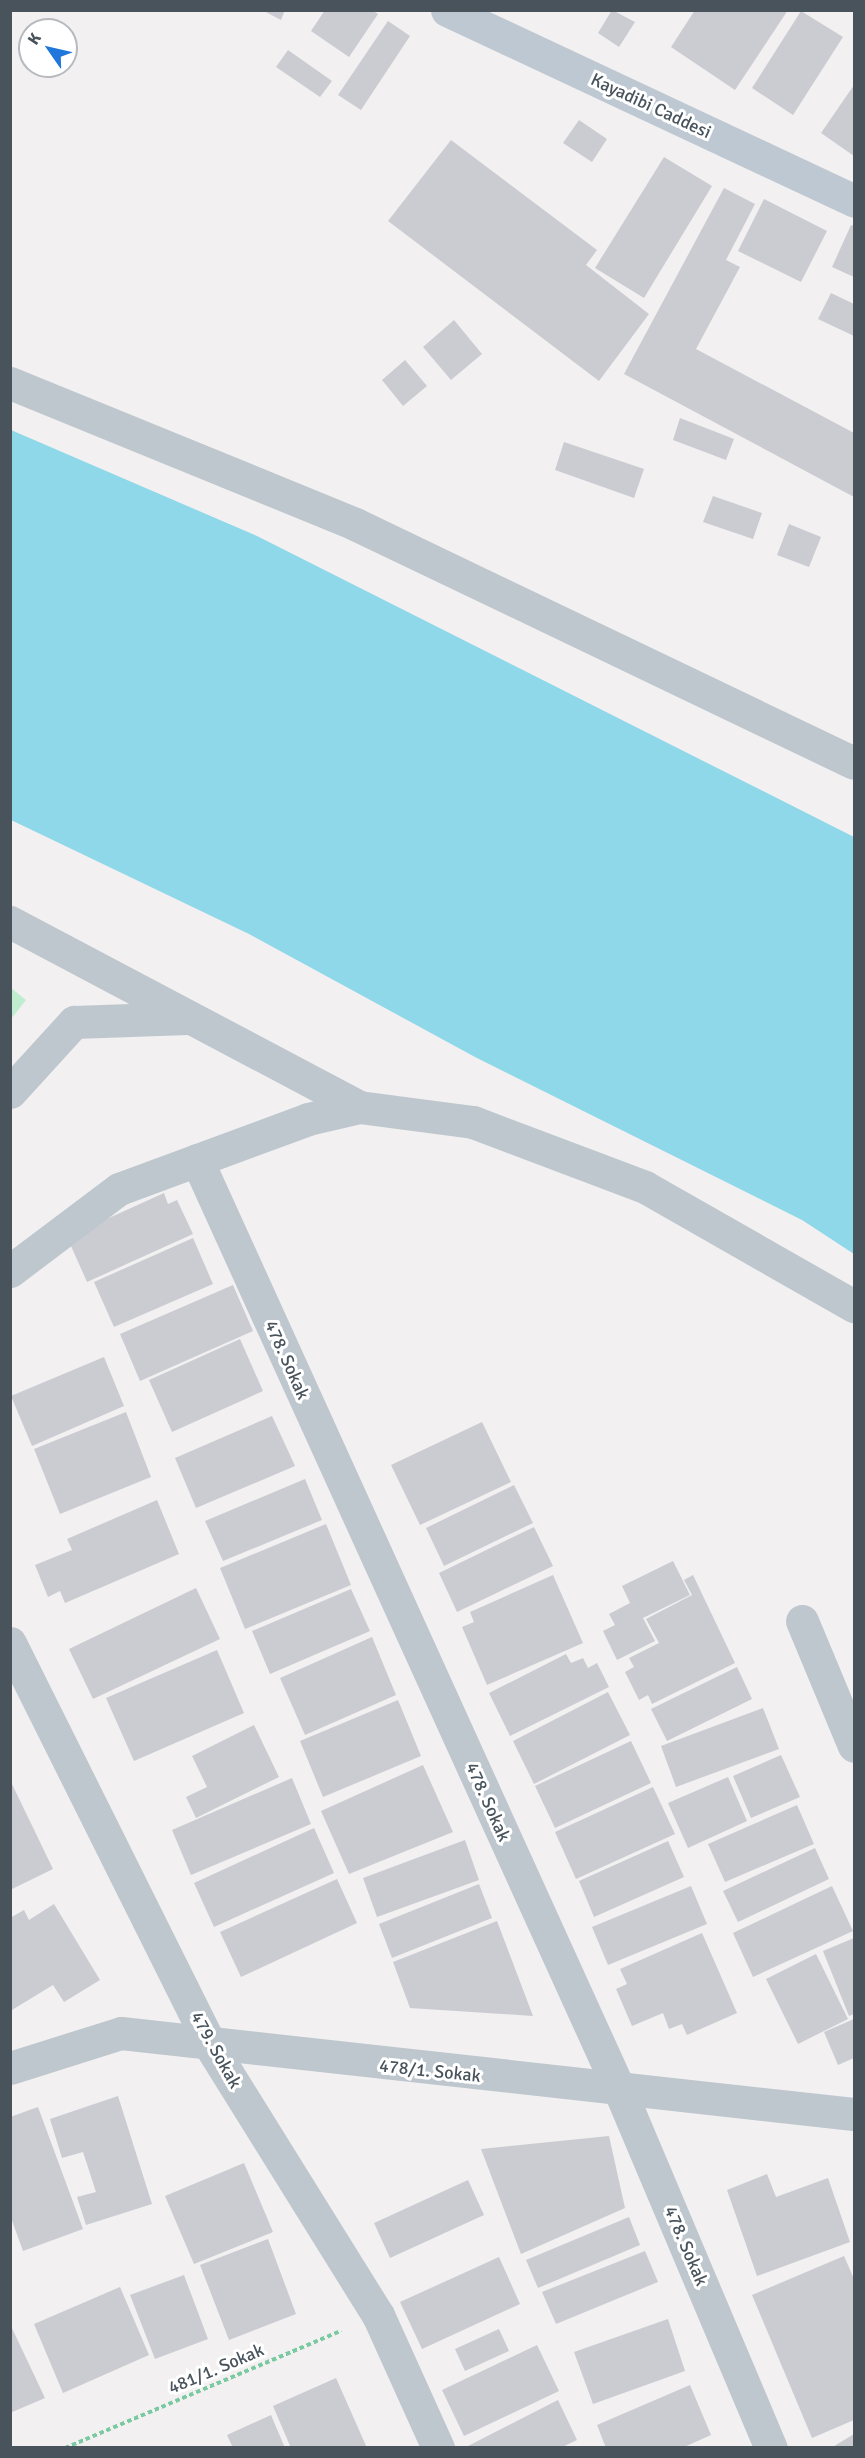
<!DOCTYPE html>
<style>
body{margin:0}
#map{position:relative;width:865px;height:2458px;overflow:hidden;background:#f2f0f0;font-family:Signika,sans-serif}
div>[style]{position:absolute}
[style*='--x']{left:calc(var(--x)*1px);top:calc(var(--y)*1px);width:calc(var(--w)*1px);rotate:calc(var(--a)*1deg)}
.green>*{inset:0;background:#c0edd0}
.water>*{inset:0;background:#8fd8e9}
.building>*{inset:0;background:#caccd2}
.path>*{height:4px;margin-top:-2px;transform-origin:0;background:repeating-linear-gradient(90deg,#79caa0 0 4.5px,transparent 0 7.5px)}
.street>*{height:33px;margin:-16.5px;padding:0 16.5px;transform-origin:16.5px;border-radius:16.5px;background:#bec7ce}
.secondary>*{height:33px;margin:-16.5px;padding:0 16.5px;transform-origin:16.5px;border-radius:16.5px;background:#bec8d2}
span{translate:-50% -50%;white-space:nowrap;text-align:center;line-height:1.15;-webkit-text-stroke:6px #fff;paint-order:stroke}
.street-label{font-size:18px;color:#48535c}
.frame{position:absolute;inset:0;border:12px solid #48535c;pointer-events:none}
.north{position:absolute;left:18px;top:18px;width:60px;height:60px;box-sizing:border-box;background:#fff;border:2px solid #b6babe;border-radius:50%;rotate:304deg;font-size:16px;font-weight:700;line-height:24px;text-align:center;color:#48535c}
.north::after{content:'';display:block;margin:auto;width:21px;height:27px;background:#2077db;clip-path:polygon(50% 0,100% 100%,50% 72%,0 100%)}
</style>
<div id="map">
<div class="green">
<div style="clip-path:polygon(11px 988px,26px 1000px,11px 1019px)"></div>
</div>
<div class="water">
<div style="clip-path:polygon(11px 430px,257px 536px,854px 837px,854px 1254px,802px 1220px,475px 1057px,249px 934px,11px 820px)"></div>
</div>
<div class="building">
<div style="clip-path:polygon(262px 10px,285px 10px,281px 20px)"></div>
<div style="clip-path:polygon(325px 10px,372px 10px,378px 14px,349px 57px,311px 31px)"></div>
<div style="clip-path:polygon(612px 10px,635px 22px,619px 47px,598px 33px)"></div>
<div style="clip-path:polygon(695px 10px,788px 10px,735px 90px,671px 47px)"></div>
<div style="clip-path:polygon(801px 11px,843px 37px,793px 115px,752px 88px)"></div>
<div style="clip-path:polygon(388px 21px,410px 36px,361px 110px,338px 95px)"></div>
<div style="clip-path:polygon(288px 50px,332px 81px,320px 97px,276px 67px)"></div>
<div style="clip-path:polygon(854px 85px,854px 156px,821px 133px)"></div>
<div style="clip-path:polygon(579px 120px,607px 139px,592px 162px,563px 143px)"></div>
<div style="clip-path:polygon(451px 140px,597px 250px,586px 265px,649px 314px,599px 381px,388px 221px)"></div>
<div style="clip-path:polygon(664px 157px,712px 186px,644px 298px,595px 268px)"></div>
<div style="clip-path:polygon(724px 188px,755px 204px,726px 260px,740px 267px,696px 349px,854px 433px,854px 497px,624px 374px)"></div>
<div style="clip-path:polygon(764px 199px,827px 231px,801px 282px,738px 251px)"></div>
<div style="clip-path:polygon(851px 225px,854px 226px,854px 277px,832px 267px)"></div>
<div style="clip-path:polygon(831px 293px,854px 304px,854px 336px,818px 319px)"></div>
<div style="clip-path:polygon(454px 320px,482px 354px,451px 380px,423px 347px)"></div>
<div style="clip-path:polygon(405px 360px,427px 386px,403px 406px,382px 380px)"></div>
<div style="clip-path:polygon(680px 418px,734px 439px,726px 460px,673px 440px)"></div>
<div style="clip-path:polygon(564px 442px,644px 469px,634px 498px,555px 470px)"></div>
<div style="clip-path:polygon(713px 496px,762px 513px,753px 539px,703px 522px)"></div>
<div style="clip-path:polygon(789px 524px,821px 537px,809px 567px,777px 555px)"></div>
<div style="clip-path:polygon(164px 1193px,168px 1204px,177px 1200px,193px 1234px,87px 1282px,67px 1237px)"></div>
<div style="clip-path:polygon(193px 1238px,213px 1284px,114px 1327px,94px 1282px)"></div>
<div style="clip-path:polygon(233px 1285px,253px 1331px,140px 1381px,120px 1334px)"></div>
<div style="clip-path:polygon(240px 1339px,263px 1391px,172px 1432px,149px 1380px)"></div>
<div style="clip-path:polygon(104px 1357px,124px 1406px,32px 1446px,11px 1396px)"></div>
<div style="clip-path:polygon(126px 1412px,151px 1477px,60px 1514px,34px 1449px)"></div>
<div style="clip-path:polygon(272px 1416px,295px 1466px,196px 1508px,175px 1458px)"></div>
<div style="clip-path:polygon(482px 1422px,511px 1482px,420px 1525px,391px 1465px)"></div>
<div style="clip-path:polygon(305px 1479px,322px 1520px,223px 1561px,205px 1521px)"></div>
<div style="clip-path:polygon(514px 1485px,533px 1523px,444px 1566px,426px 1528px)"></div>
<div style="clip-path:polygon(157px 1500px,179px 1554px,65px 1603px,60px 1591px,48px 1597px,35px 1565px,72px 1550px,67px 1539px)"></div>
<div style="clip-path:polygon(326px 1524px,351px 1585px,245px 1629px,220px 1568px)"></div>
<div style="clip-path:polygon(534px 1527px,553px 1566px,457px 1612px,439px 1573px)"></div>
<div style="clip-path:polygon(673px 1561px,690px 1595px,643px 1618px,655px 1641px,617px 1660px,603px 1631px,615px 1625px,609px 1614px,630px 1603px,622px 1586px)"></div>
<div style="clip-path:polygon(553px 1575px,583px 1643px,487px 1685px,462px 1627px,474px 1622px,470px 1612px)"></div>
<div style="clip-path:polygon(693px 1575px,735px 1663px,652px 1704px,648px 1695px,639px 1700px,625px 1672px,634px 1667px,629px 1658px,659px 1643px,646px 1619px,692px 1595px,684px 1580px)"></div>
<div style="clip-path:polygon(196px 1588px,220px 1639px,93px 1699px,69px 1649px)"></div>
<div style="clip-path:polygon(351px 1589px,370px 1631px,270px 1674px,252px 1631px)"></div>
<div style="clip-path:polygon(372px 1637px,396px 1695px,305px 1735px,280px 1678px)"></div>
<div style="clip-path:polygon(217px 1650px,244px 1713px,134px 1761px,106px 1698px)"></div>
<div style="clip-path:polygon(566px 1654px,571px 1663px,583px 1658px,588px 1668px,597px 1663px,609px 1687px,510px 1736px,489px 1693px)"></div>
<div style="clip-path:polygon(737px 1667px,752px 1699px,667px 1741px,651px 1709px)"></div>
<div style="clip-path:polygon(608px 1692px,630px 1735px,534px 1784px,513px 1741px)"></div>
<div style="clip-path:polygon(398px 1700px,421px 1756px,323px 1797px,300px 1741px)"></div>
<div style="clip-path:polygon(763px 1708px,779px 1749px,676px 1787px,661px 1746px)"></div>
<div style="clip-path:polygon(254px 1725px,279px 1777px,196px 1818px,186px 1797px,207px 1787px,192px 1756px)"></div>
<div style="clip-path:polygon(631px 1741px,651px 1783px,555px 1828px,535px 1786px)"></div>
<div style="clip-path:polygon(781px 1755px,800px 1797px,751px 1818px,733px 1776px)"></div>
<div style="clip-path:polygon(423px 1765px,453px 1832px,349px 1874px,321px 1811px)"></div>
<div style="clip-path:polygon(728px 1777px,747px 1821px,688px 1848px,668px 1803px)"></div>
<div style="clip-path:polygon(292px 1778px,311px 1824px,191px 1875px,172px 1830px)"></div>
<div style="clip-path:polygon(10px 1780px,53px 1869px,10px 1890px)"></div>
<div style="clip-path:polygon(653px 1787px,675px 1834px,576px 1879px,555px 1832px)"></div>
<div style="clip-path:polygon(797px 1805px,814px 1844px,725px 1882px,708px 1844px)"></div>
<div style="clip-path:polygon(314px 1828px,334px 1873px,214px 1927px,194px 1883px)"></div>
<div style="clip-path:polygon(465px 1840px,479px 1880px,377px 1917px,363px 1878px)"></div>
<div style="clip-path:polygon(668px 1841px,684px 1877px,594px 1917px,579px 1881px)"></div>
<div style="clip-path:polygon(815px 1848px,829px 1879px,738px 1922px,723px 1891px)"></div>
<div style="clip-path:polygon(337px 1879px,357px 1923px,241px 1977px,220px 1932px)"></div>
<div style="clip-path:polygon(479px 1884px,492px 1918px,392px 1958px,379px 1924px)"></div>
<div style="clip-path:polygon(691px 1886px,707px 1924px,608px 1965px,592px 1927px)"></div>
<div style="clip-path:polygon(832px 1886px,853px 1931px,753px 1977px,733px 1933px)"></div>
<div style="clip-path:polygon(54px 1904px,100px 1980px,64px 2002px,53px 1985px,12px 2010px,10px 1918px,24px 1910px,29px 1920px)"></div>
<div style="clip-path:polygon(497px 1921px,533px 2016px,410px 2008px,393px 1962px)"></div>
<div style="clip-path:polygon(702px 1933px,737px 2013px,687px 2035px,682px 2024px,669px 2029px,663px 2013px,632px 2026px,616px 1989px,627px 1984px,620px 1969px)"></div>
<div style="clip-path:polygon(854px 1938px,854px 2014px,849px 2016px,823px 1951px)"></div>
<div style="clip-path:polygon(816px 1954px,848px 2019px,798px 2044px,766px 1979px)"></div>
<div style="clip-path:polygon(854px 2019px,854px 2058px,838px 2065px,824px 2032px)"></div>
<div style="clip-path:polygon(118px 2096px,152px 2204px,86px 2225px,77px 2197px,96px 2192px,83px 2152px,62px 2158px,50px 2119px)"></div>
<div style="clip-path:polygon(38px 2107px,83px 2229px,23px 2251px,10px 2215px,10px 2117px)"></div>
<div style="clip-path:polygon(609px 2136px,625px 2208px,521px 2254px,481px 2149px)"></div>
<div style="clip-path:polygon(244px 2163px,273px 2232px,194px 2264px,165px 2196px)"></div>
<div style="clip-path:polygon(767px 2174px,776px 2197px,828px 2178px,850px 2242px,757px 2276px,727px 2190px)"></div>
<div style="clip-path:polygon(468px 2180px,484px 2215px,390px 2258px,374px 2223px)"></div>
<div style="clip-path:polygon(629px 2217px,640px 2245px,538px 2288px,526px 2260px)"></div>
<div style="clip-path:polygon(268px 2239px,296px 2314px,229px 2340px,200px 2265px)"></div>
<div style="clip-path:polygon(645px 2251px,658px 2282px,556px 2324px,542px 2292px)"></div>
<div style="clip-path:polygon(844px 2256px,854px 2279px,854px 2420px,812px 2438px,752px 2295px)"></div>
<div style="clip-path:polygon(499px 2257px,520px 2304px,422px 2349px,400px 2302px)"></div>
<div style="clip-path:polygon(184px 2275px,208px 2339px,155px 2359px,130px 2295px)"></div>
<div style="clip-path:polygon(120px 2287px,149px 2355px,63px 2393px,34px 2324px)"></div>
<div style="clip-path:polygon(668px 2319px,685px 2371px,593px 2404px,574px 2352px)"></div>
<div style="clip-path:polygon(10px 2324px,45px 2398px,10px 2413px)"></div>
<div style="clip-path:polygon(499px 2329px,509px 2351px,465px 2371px,455px 2349px)"></div>
<div style="clip-path:polygon(537px 2345px,559px 2391px,464px 2436px,442px 2390px)"></div>
<div style="clip-path:polygon(336px 2378px,367px 2448px,291px 2448px,273px 2406px)"></div>
<div style="clip-path:polygon(690px 2385px,711px 2435px,682px 2448px,606px 2448px,597px 2425px)"></div>
<div style="clip-path:polygon(558px 2400px,577px 2440px,560px 2448px,464px 2448px)"></div>
<div style="clip-path:polygon(271px 2415px,285px 2448px,233px 2448px,227px 2435px)"></div>
<div style="clip-path:polygon(854px 2434px,854px 2448px,831px 2448px)"></div>
</div>
<div class="path">
<div style="--x:65;--y:2448;--w:300;--a:-23"></div>
</div>
<div class="street">
<div style="--x:10;--y:383;--w:373;--a:22.2"></div>
<div style="--x:355;--y:524;--w:553;--a:25.59"></div>
<div style="--x:10;--y:922;--w:395;--a:27.9"></div>
<div style="--x:10;--y:1092;--w:95;--a:-47.6"></div>
<div style="--x:74;--y:1022;--w:113;--a:-2"></div>
<div style="--x:197;--y:1160;--w:1023;--a:65.57"></div>
<div style="--x:620;--y:2091;--w:388;--a:67.1"></div>
<div style="--x:10;--y:1271;--w:136;--a:-37"></div>
<div style="--x:119;--y:1189;--w:202;--a:-20.3"></div>
<div style="--x:308;--y:1119;--w:52;--a:-13.2"></div>
<div style="--x:359;--y:1107;--w:115;--a:7.5"></div>
<div style="--x:473;--y:1122;--w:184;--a:20.7"></div>
<div style="--x:645;--y:1187;--w:241;--a:29.7"></div>
<div style="--x:802;--y:1621;--w:135;--a:67.4"></div>
<div style="--x:10;--y:1643;--w:451;--a:63.5"></div>
<div style="--x:211;--y:2047;--w:316;--a:58.1"></div>
<div style="--x:378;--y:2315;--w:146;--a:65.7"></div>
<div style="--x:10;--y:2068;--w:116;--a:-17.5"></div>
<div style="--x:121;--y:2033;--w:737;--a:6.31"></div>
</div>
<div class="secondary">
<div style="--x:447;--y:10;--w:450;--a:25.1"></div>
</div>
<div class="street-label">
<span style="left:651px;top:106px;rotate:25deg">Kayadibi Caddesi</span>
<span style="left:287px;top:1360px;rotate:66deg">478. Sokak</span>
<span style="left:488px;top:1802px;rotate:66deg">478. Sokak</span>
<span style="left:216px;top:2050px;rotate:61deg">479. Sokak</span>
<span style="left:430px;top:2071px;rotate:6deg">478/1. Sokak</span>
<span style="left:686px;top:2246px;rotate:67deg">478. Sokak</span>
<span style="left:216px;top:2369px;rotate:-23deg">481/1. Sokak</span>
</div>
<div class="frame"></div>
<div class="north">K</div>
</div>
